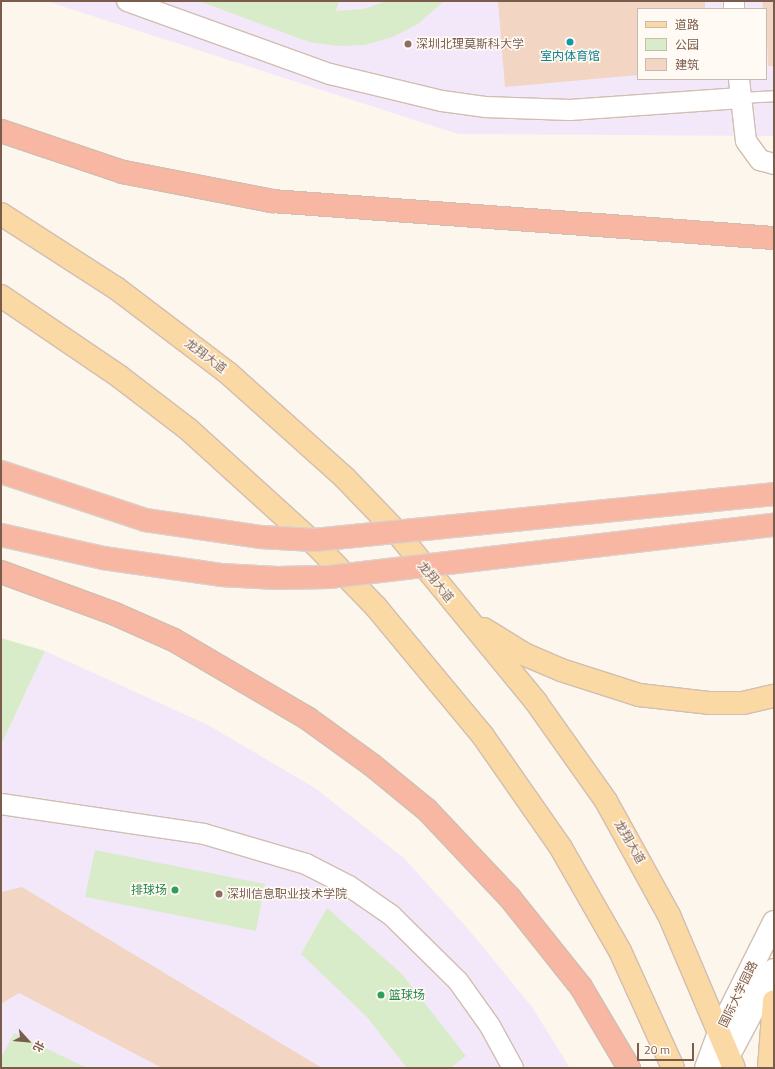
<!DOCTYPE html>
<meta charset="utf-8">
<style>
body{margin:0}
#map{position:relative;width:775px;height:1069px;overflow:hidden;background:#fdf6ec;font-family:"Titillium Web","Noto Sans SC",sans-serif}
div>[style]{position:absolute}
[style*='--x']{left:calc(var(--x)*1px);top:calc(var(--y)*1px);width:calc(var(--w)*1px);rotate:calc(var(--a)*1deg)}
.education>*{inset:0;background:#f3e8fa}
.green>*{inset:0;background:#d8ecc9}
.building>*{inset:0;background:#f3d5c3}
.roads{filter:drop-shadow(1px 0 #d1beb0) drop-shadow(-1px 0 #d1beb0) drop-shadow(0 1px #d1beb0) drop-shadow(0 -1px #d1beb0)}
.lane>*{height:10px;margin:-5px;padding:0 5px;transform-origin:5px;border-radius:5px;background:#fff}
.street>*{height:20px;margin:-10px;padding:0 10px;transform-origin:10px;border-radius:10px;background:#fff}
.secondary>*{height:22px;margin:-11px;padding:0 11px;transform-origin:11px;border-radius:11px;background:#fff}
.primary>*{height:22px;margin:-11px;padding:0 11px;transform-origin:11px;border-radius:11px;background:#fbd9a5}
.highway>*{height:22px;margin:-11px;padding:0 11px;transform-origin:11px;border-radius:11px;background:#f7b7a3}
.bridges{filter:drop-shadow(1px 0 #dad1cd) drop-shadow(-1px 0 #dad1cd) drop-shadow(0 1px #dad1cd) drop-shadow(0 -1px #dad1cd)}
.highway-bridge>*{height:22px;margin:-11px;padding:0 11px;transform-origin:11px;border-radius:11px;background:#f7b7a3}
.dots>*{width:11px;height:11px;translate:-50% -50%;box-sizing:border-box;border:2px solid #fffaf3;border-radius:50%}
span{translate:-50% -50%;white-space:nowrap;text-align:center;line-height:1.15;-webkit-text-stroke:3px #fffaf3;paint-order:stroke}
.education-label{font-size:12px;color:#785e54}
.left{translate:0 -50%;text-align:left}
.culture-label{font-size:12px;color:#0d838f}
.street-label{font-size:12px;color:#7a5c4d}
.leisure-label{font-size:12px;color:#27864d}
.right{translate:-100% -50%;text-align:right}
.frame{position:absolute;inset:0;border:2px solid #7a5c4d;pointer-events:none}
.legend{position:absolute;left:637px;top:8px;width:130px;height:72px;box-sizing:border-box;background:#fffaf3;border:1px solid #cabbb1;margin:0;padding:5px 7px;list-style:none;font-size:12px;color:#7a5c4d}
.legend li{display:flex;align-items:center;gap:8px;height:20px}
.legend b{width:20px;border:1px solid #cabbb1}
.north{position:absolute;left:8px;top:1021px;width:40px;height:40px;-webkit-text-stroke:3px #fffaf3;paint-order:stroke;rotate:117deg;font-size:11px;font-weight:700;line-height:16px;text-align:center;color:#7a5c4d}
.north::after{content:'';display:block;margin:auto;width:14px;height:18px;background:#7a5c4d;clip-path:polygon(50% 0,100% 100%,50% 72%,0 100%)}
.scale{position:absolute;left:637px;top:1043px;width:57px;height:18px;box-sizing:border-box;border:2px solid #7a5c4d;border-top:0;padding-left:5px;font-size:12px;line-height:14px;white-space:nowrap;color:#7a5c4d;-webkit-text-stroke:3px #fffaf3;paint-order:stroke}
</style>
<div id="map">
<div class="education">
<div style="clip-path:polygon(evenodd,46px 1px,774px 1px,774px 136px,458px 134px,46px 1px,638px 9px,766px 9px,766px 79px,638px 79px,638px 9px)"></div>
<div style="clip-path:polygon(45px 651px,208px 725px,315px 788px,404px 858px,469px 930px,532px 1007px,570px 1068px,1px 1068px,1px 745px)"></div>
</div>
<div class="green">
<div style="clip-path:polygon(199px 1px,339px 1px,336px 11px,364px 9px,387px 1px,444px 1px,418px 24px,393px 37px,365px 45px,337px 46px,309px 42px)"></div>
<div style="clip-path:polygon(1px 638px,45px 651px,1px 745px)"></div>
<div style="clip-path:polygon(95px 850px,265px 884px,256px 931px,85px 897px)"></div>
<div style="clip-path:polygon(327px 908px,402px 974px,466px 1056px,450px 1068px,407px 1068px,366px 1016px,301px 954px)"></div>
<div style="clip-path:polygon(14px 1033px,87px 1068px,1px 1068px,1px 1058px)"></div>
</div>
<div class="building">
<div style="clip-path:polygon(498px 1px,705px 1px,705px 9px,638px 9px,638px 75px,505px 87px)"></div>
<div style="clip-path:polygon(762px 1px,774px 1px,774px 66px,768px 66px,766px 9px,763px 9px)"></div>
<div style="clip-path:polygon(22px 887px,322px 1068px,162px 1068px,19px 993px,1px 1004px,1px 892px)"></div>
</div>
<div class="roads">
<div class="lane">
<div style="--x:741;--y:98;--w:33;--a:-3"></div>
</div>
<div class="street">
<div style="--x:127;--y:1;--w:216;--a:19.8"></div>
<div style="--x:330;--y:74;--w:115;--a:13.6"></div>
<div style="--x:442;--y:101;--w:43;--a:7.9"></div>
<div style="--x:485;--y:107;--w:85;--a:2"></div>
<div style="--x:570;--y:110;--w:171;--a:-4"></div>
<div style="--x:734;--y:1;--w:8;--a:90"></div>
<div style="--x:739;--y:79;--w:62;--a:83.6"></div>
<div style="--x:746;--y:141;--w:24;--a:54"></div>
<div style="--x:760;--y:160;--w:15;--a:16"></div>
<div style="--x:1;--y:804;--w:205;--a:8.4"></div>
<div style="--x:204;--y:834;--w:106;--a:16.4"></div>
<div style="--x:306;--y:864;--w:48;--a:27.1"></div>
<div style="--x:349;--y:886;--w:51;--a:34.6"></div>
<div style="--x:391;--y:915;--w:94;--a:44.6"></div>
<div style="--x:458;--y:981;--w:55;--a:54.6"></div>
<div style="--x:490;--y:1026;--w:48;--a:61.3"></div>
</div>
<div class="secondary">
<div style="--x:706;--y:1068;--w:38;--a:-70"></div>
<div style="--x:719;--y:1032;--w:123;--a:-63.4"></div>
<div style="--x:722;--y:1068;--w:111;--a:-62"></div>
</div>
<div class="primary">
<div style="--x:1;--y:214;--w:137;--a:32.8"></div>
<div style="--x:116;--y:288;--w:141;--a:37.2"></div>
<div style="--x:228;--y:373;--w:156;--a:41.9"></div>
<div style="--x:344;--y:477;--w:72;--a:46.1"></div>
<div style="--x:394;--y:529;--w:224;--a:50.6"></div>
<div style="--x:536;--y:702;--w:121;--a:54.7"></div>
<div style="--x:606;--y:801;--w:130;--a:61.1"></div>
<div style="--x:669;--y:915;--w:166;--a:67"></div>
<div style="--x:1;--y:296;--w:144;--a:34.2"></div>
<div style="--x:120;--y:377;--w:86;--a:37.4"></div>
<div style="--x:188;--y:429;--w:171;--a:42.2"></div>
<div style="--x:315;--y:544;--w:88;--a:45.9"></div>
<div style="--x:376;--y:607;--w:168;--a:50.3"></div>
<div style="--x:483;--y:736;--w:136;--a:55.1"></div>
<div style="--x:561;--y:848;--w:119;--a:60.2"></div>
<div style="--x:620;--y:951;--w:128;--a:65.6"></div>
<div style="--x:484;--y:629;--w:49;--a:31.8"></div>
<div style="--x:526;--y:655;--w:38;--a:23"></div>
<div style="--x:561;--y:670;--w:82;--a:17.8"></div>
<div style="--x:639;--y:695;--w:70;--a:6.5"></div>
<div style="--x:709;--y:703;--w:34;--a:0"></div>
<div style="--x:743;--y:703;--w:32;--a:-13"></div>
<div style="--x:769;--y:1068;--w:67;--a:-85.7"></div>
</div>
<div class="highway">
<div style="--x:1;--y:131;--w:129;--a:18.6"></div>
<div style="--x:123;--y:172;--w:152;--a:11"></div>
<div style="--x:272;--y:201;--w:503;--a:4.22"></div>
<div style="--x:1;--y:572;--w:121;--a:20.2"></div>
<div style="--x:115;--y:614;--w:64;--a:23.8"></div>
<div style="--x:174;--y:640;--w:154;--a:30.4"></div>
<div style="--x:307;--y:718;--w:80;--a:35.9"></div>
<div style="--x:372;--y:765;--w:71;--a:39.3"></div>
<div style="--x:427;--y:810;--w:121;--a:46.7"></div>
<div style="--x:510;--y:898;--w:114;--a:51.4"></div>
<div style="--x:581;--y:987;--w:94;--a:59.3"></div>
</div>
</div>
<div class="bridges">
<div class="highway-bridge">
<div style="--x:1;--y:472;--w:152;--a:18.4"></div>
<div style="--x:145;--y:520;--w:116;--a:8.4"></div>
<div style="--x:260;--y:537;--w:54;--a:3.2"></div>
<div style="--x:314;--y:540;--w:462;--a:-5.7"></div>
<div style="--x:1;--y:535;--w:105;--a:12.7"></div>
<div style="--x:103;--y:558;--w:119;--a:8.2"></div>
<div style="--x:221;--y:575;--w:56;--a:3.1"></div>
<div style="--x:277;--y:578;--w:52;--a:-1.1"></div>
<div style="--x:329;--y:577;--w:448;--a:-6.7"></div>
</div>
</div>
<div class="dots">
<div style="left:570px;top:42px;background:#0f9aa8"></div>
<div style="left:408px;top:44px;background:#8d6e63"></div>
<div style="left:175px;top:890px;background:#2e9e5b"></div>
<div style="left:219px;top:894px;background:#8d6e63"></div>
<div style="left:381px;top:995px;background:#2e9e5b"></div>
</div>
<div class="education-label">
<span class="left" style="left:416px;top:44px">深圳北理莫斯科大学</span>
<span class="left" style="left:227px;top:894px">深圳信息职业技术学院</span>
</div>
<div class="culture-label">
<span style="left:570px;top:56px">室内体育馆</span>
</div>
<div class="street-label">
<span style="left:206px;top:356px;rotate:37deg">龙翔大道</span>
<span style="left:436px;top:582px;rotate:51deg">龙翔大道</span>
<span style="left:630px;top:842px;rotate:60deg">龙翔大道</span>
<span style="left:738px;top:994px;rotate:-64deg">国际大学园路</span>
</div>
<div class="leisure-label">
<span class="right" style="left:167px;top:890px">排球场</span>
<span class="left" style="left:389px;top:995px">篮球场</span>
</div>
<div class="frame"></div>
<ul class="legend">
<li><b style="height:5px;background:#fbd9a5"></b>道路</li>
<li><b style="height:11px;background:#d8ecc9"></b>公园</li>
<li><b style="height:11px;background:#f3d5c3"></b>建筑</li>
</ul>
<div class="north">北</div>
<div class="scale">20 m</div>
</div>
